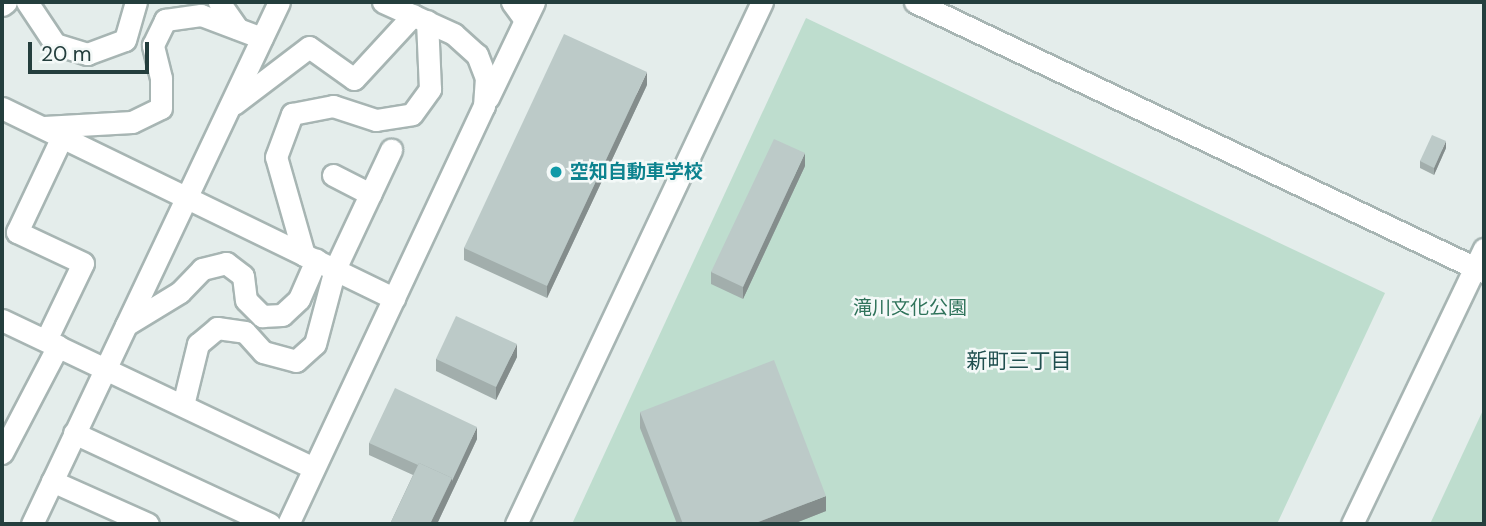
<!DOCTYPE html>
<meta charset="utf-8">
<style>
body{margin:0}
#map{position:relative;width:1486px;height:526px;overflow:hidden;background:#e4edeb;font-family:"DM Sans","Noto Sans JP",sans-serif}
div>[style]{position:absolute}
[style*='--x']{left:calc(var(--x)*1px);top:calc(var(--y)*1px);width:calc(var(--w)*1px);rotate:calc(var(--a)*1deg)}
.green>*{inset:0;background:#beddce}
.roads{filter:drop-shadow(2px 0 #a7b5b3) drop-shadow(-2px 0 #a7b5b3) drop-shadow(0 2px #a7b5b3) drop-shadow(0 -2px #a7b5b3)}
.minor>*{height:21px;margin:-10.5px;padding:0 10.5px;transform-origin:10.5px;border-radius:10.5px;background:#fff}
.wall>*{inset:0;background:#a2aeac}
.shaded-wall>*{inset:0;background:#848d8c}
.building>*{inset:0;background:#bccac8}
.dots>*{width:19px;height:19px;translate:-50% -50%;box-sizing:border-box;border:4px solid #f4f9f8;border-radius:50%}
span{translate:-50% -50%;white-space:nowrap;text-align:center;line-height:1.15;-webkit-text-stroke:5px #f4f9f8;paint-order:stroke}
.culture-label{font-size:19px;color:#0d838f;font-weight:700}
.left{translate:0 -50%;text-align:left}
.park-label{font-size:19px;color:#2f735a}
.neighbourhood-label{font-size:21px;color:#204f4f}
.frame{position:absolute;inset:0;border:4px solid #243e3d;pointer-events:none}
.scale{position:absolute;left:28px;top:42px;width:121px;height:32px;box-sizing:border-box;border:4px solid #243e3d;border-top:0;padding-left:9px;font-size:21px;line-height:24px;white-space:nowrap;color:#243e3d;-webkit-text-stroke:5px #f4f9f8;paint-order:stroke}
</style>
<div id="map">
<div class="green">
<div style="clip-path:polygon(806px 18px,1385px 293px,1277px 524px,572px 524px)"></div>
<div style="clip-path:polygon(1484px 408px,1484px 524px,1430px 524px)"></div>
</div>
<div class="roads">
<div class="minor">
<div style="--x:27;--y:2;--w:50;--a:56.3"></div>
<div style="--x:55;--y:44;--w:34;--a:17"></div>
<div style="--x:87;--y:54;--w:40;--a:-20.2"></div>
<div style="--x:125;--y:40;--w:40;--a:-74"></div>
<div style="--x:219;--y:2;--w:32;--a:55"></div>
<div style="--x:512;--y:2;--w:22;--a:54"></div>
<div style="--x:915;--y:2;--w:630;--a:25.39"></div>
<div style="--x:2;--y:5;--w:5;--a:-37"></div>
<div style="--x:488;--y:98;--w:106;--a:-64.4"></div>
<div style="--x:234;--y:104;--w:94;--a:-37.2"></div>
<div style="--x:309;--y:47;--w:55;--a:35.4"></div>
<div style="--x:354;--y:79;--w:87;--a:-47.3"></div>
<div style="--x:2;--y:108;--w:436;--a:25.9"></div>
<div style="--x:44;--y:127;--w:88;--a:-3.3"></div>
<div style="--x:132;--y:122;--w:32;--a:-26"></div>
<div style="--x:161;--y:108;--w:30;--a:-90"></div>
<div style="--x:161;--y:78;--w:34;--a:-104"></div>
<div style="--x:153;--y:45;--w:28;--a:-64"></div>
<div style="--x:165;--y:20;--w:36;--a:-8"></div>
<div style="--x:201;--y:15;--w:65;--a:20.7"></div>
<div style="--x:333;--y:175;--w:42;--a:27.2"></div>
<div style="--x:304;--y:255;--w:102;--a:-105.9"></div>
<div style="--x:276;--y:157;--w:46;--a:-69.6"></div>
<div style="--x:292;--y:114;--w:42;--a:-11"></div>
<div style="--x:333;--y:106;--w:45;--a:18"></div>
<div style="--x:376;--y:120;--w:36;--a:-9"></div>
<div style="--x:412;--y:114;--w:31;--a:-54"></div>
<div style="--x:430;--y:89;--w:68;--a:-92.5"></div>
<div style="--x:2;--y:320;--w:345;--a:25.4"></div>
<div style="--x:126;--y:325;--w:63;--a:-31.4"></div>
<div style="--x:180;--y:292;--w:32;--a:-46"></div>
<div style="--x:202;--y:269;--w:25;--a:-14"></div>
<div style="--x:226;--y:263;--w:21;--a:37"></div>
<div style="--x:243;--y:276;--w:24;--a:83"></div>
<div style="--x:246;--y:300;--w:23;--a:45"></div>
<div style="--x:262;--y:316;--w:20;--a:-3"></div>
<div style="--x:282;--y:315;--w:23;--a:-43"></div>
<div style="--x:299;--y:299;--w:43;--a:-66.4"></div>
<div style="--x:46;--y:340;--w:85;--a:-64.3"></div>
<div style="--x:83;--y:263;--w:73;--a:-154.8"></div>
<div style="--x:17;--y:232;--w:105;--a:-64.7"></div>
<div style="--x:183;--y:405;--w:63;--a:-76.2"></div>
<div style="--x:198;--y:344;--w:25;--a:-40"></div>
<div style="--x:217;--y:328;--w:28;--a:8"></div>
<div style="--x:245;--y:332;--w:27;--a:48"></div>
<div style="--x:263;--y:352;--w:34;--a:15"></div>
<div style="--x:296;--y:361;--w:25;--a:-42"></div>
<div style="--x:315;--y:344;--w:78;--a:-75.1"></div>
<div style="--x:335;--y:269;--w:132;--a:-64.8"></div>
<div style="--x:74;--y:433;--w:216;--a:24.9"></div>
<div style="--x:2;--y:453;--w:121;--a:-62.4"></div>
<div style="--x:52;--y:481;--w:105;--a:24.1"></div>
<div style="--x:32;--y:524;--w:577;--a:-64.68"></div>
<div style="--x:288;--y:524;--w:462;--a:-64.9"></div>
<div style="--x:484;--y:106;--w:28;--a:-86"></div>
<div style="--x:486;--y:78;--w:25;--a:-111"></div>
<div style="--x:477;--y:55;--w:31;--a:-138"></div>
<div style="--x:454;--y:34;--w:78;--a:-155.7"></div>
<div style="--x:516;--y:524;--w:577;--a:-64.77"></div>
<div style="--x:1352;--y:524;--w:305;--a:-64.4"></div>
</div>
</div>
<div class="wall">
<div style="clip-path:polygon(647px 85px,547px 298px,464px 260px,464px 248px)"></div>
<div style="clip-path:polygon(1446px 148px,1434px 175px,1420px 168px,1420px 161px)"></div>
<div style="clip-path:polygon(805px 166px,743px 299px,711px 284px,711px 272px)"></div>
<div style="clip-path:polygon(517px 357px,496px 400px,436px 371px,436px 359px)"></div>
<div style="clip-path:polygon(640px 412px,826px 511px,793px 524px,677px 524px,640px 428px)"></div>
<div style="clip-path:polygon(477px 439px,437px 524px,390px 524px,413px 475px,369px 455px,369px 443px)"></div>
</div>
<div class="shaded-wall">
<div style="clip-path:polygon(647px 72px,647px 85px,547px 298px,547px 286px)"></div>
<div style="clip-path:polygon(1446px 141px,1446px 148px,1434px 175px,1434px 168px)"></div>
<div style="clip-path:polygon(805px 153px,805px 166px,743px 299px,743px 287px)"></div>
<div style="clip-path:polygon(517px 344px,517px 357px,496px 400px,496px 387px)"></div>
<div style="clip-path:polygon(477px 427px,477px 439px,437px 524px,430px 524px)"></div>
<div style="clip-path:polygon(826px 496px,826px 511px,793px 524px,753px 524px)"></div>
</div>
<div class="building">
<div style="clip-path:polygon(564px 34px,647px 72px,547px 286px,464px 248px)"></div>
<div style="clip-path:polygon(1432px 135px,1446px 141px,1434px 168px,1420px 161px)"></div>
<div style="clip-path:polygon(774px 139px,805px 153px,743px 287px,711px 272px)"></div>
<div style="clip-path:polygon(456px 316px,517px 344px,496px 387px,436px 359px)"></div>
<div style="clip-path:polygon(774px 360px,826px 496px,753px 524px,683px 524px,640px 412px)"></div>
<div style="clip-path:polygon(395px 388px,477px 427px,452px 481px,452px 478px,419px 463px,418px 465px,369px 443px)"></div>
<div style="clip-path:polygon(419px 463px,452px 478px,430px 524px,390px 524px)"></div>
</div>
<div class="dots">
<div style="left:556px;top:172px;background:#0f9aa8"></div>
</div>
<div class="culture-label">
<span class="left" style="left:570px;top:172px">空知自動車学校</span>
</div>
<div class="park-label">
<span style="left:910px;top:308px">滝川文化公園</span>
</div>
<div class="neighbourhood-label">
<span style="left:1019px;top:361px">新町三丁目</span>
</div>
<div class="frame"></div>
<div class="scale">20 m</div>
</div>
